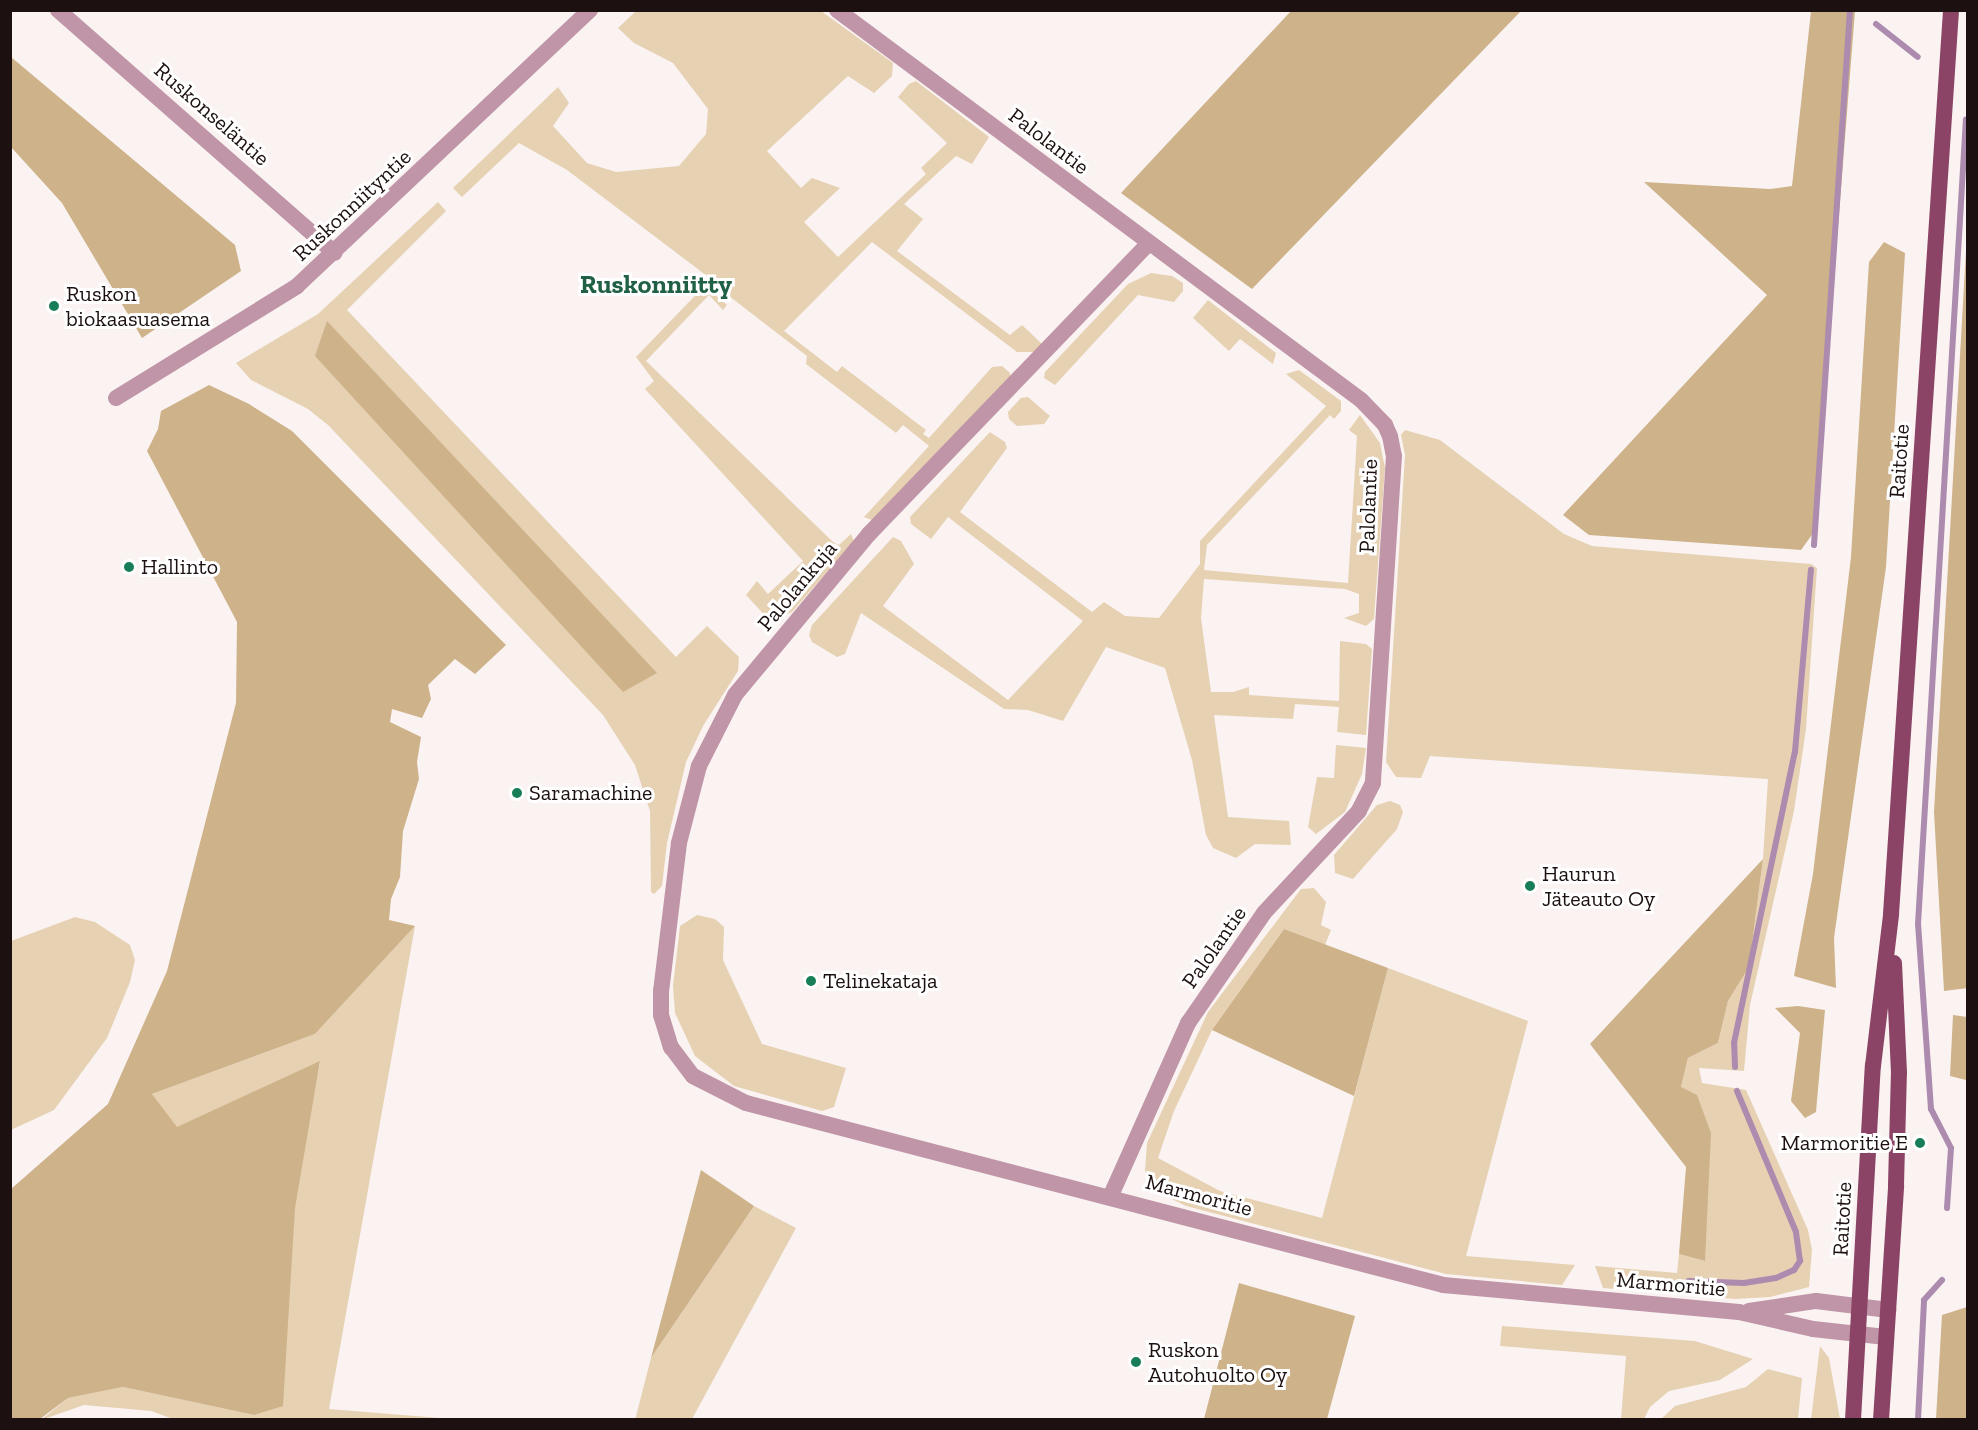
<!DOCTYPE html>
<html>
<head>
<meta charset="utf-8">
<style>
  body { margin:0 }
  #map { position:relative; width:1978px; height:1430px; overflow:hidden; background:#faf3f2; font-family:"Zilla Slab",serif }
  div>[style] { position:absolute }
  .green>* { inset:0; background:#e7d1b3 }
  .forest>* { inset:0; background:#ceb289 }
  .stream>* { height:6px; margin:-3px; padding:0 3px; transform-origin:3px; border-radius:3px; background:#ac8baf }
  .minor>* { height:16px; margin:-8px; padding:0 8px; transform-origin:8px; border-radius:8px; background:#bf95a7 }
  .tertiary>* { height:16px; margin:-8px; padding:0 8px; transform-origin:8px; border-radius:8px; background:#bf95a7 }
  .primary>* { height:16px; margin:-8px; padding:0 8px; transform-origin:8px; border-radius:8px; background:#8c4466 }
  .dots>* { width:16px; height:16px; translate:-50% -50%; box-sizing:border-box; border:3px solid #fff; border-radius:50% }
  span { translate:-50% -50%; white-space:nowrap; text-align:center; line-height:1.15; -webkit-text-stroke:6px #fff; paint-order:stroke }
  .street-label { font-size:22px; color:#1c1110 }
  .poi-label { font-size:22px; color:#1c1110 }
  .left { translate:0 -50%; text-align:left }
  .right { translate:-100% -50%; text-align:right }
  .quarter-label { font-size:26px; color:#206045; font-weight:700 }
  .frame { position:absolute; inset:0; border:12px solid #1c1110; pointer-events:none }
</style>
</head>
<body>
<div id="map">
  <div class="green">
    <i style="clip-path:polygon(636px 11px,821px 11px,893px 63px,892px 76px,874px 93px,848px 76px,767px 151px,801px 188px,812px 178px,840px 188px,804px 222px,838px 257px,926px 174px,921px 168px,947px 143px,898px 97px,909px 84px,916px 81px,989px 137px,972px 164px,956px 156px,904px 204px,923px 219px,897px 251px,1010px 335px,1022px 325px,1042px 344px,1034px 352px,1017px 352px,872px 242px,784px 331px,837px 372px,842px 366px,926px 430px,923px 434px,929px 438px,992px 367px,1002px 366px,1010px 373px,1010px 379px,877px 522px,864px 517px,929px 446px,903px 425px,896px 433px,806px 364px,807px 356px,716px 286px,712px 292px,727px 305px,723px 310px,709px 295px,646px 361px,833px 542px,839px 545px,851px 534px,854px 541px,792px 612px,771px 622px,746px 595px,757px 581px,768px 594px,803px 561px,645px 389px,654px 381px,636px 357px,711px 279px,567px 170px,519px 143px,462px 197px,453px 188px,558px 87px,569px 103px,553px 126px,587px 163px,616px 172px,679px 166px,706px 134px,708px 109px,673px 63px,634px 43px,618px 28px)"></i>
    <i style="clip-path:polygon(438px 202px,446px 211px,347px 310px,676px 657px,707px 626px,739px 657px,738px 671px,703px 726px,686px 762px,667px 843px,662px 886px,654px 894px,651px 892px,650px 811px,635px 765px,603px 715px,328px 425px,308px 409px,251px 380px,236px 363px,318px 314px)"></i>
    <i style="clip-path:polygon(1151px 273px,1172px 276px,1183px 283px,1183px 291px,1174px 302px,1138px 295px,1055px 385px,1044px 378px,1045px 372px,1128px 284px)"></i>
    <i style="clip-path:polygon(1208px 300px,1276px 353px,1273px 364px,1240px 339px,1229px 351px,1193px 318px)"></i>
    <i style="clip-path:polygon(1299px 370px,1341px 401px,1341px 411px,1334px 419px,1330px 415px,1207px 545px,1204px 570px,1348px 583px,1357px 436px,1349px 430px,1360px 415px,1380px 443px,1385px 468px,1374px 619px,1366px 626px,1344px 618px,1359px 613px,1359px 594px,1345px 589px,1204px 579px,1201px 618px,1211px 692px,1233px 692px,1249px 687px,1249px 695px,1339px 701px,1340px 641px,1366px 644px,1372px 649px,1366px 735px,1337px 732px,1339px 707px,1295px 704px,1293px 719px,1214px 715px,1228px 817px,1289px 821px,1291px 845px,1255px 844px,1236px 858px,1213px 848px,1206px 835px,1192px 760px,1165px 668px,1106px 647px,1063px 721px,1028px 710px,1004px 709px,861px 613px,845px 654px,837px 657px,812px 642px,809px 635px,812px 625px,893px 537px,901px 541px,914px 564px,883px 606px,1008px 700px,1083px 621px,948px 517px,931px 539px,911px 524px,910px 517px,990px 432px,1005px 442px,1007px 448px,960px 512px,1092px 612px,1104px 602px,1125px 616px,1159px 618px,1200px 564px,1200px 541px,1326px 406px,1286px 374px)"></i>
    <i style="clip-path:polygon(1028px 397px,1050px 416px,1044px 424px,1017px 426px,1009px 419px,1008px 412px,1021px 398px)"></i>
    <i style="clip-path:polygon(1405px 430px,1440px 440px,1564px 534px,1592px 546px,1811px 564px,1817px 568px,1806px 729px,1794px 811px,1750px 1005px,1744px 1071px,1699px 1068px,1702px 1083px,1746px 1090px,1808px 1230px,1812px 1250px,1809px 1287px,1770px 1297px,1735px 1299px,1603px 1288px,1595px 1266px,1677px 1273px,1679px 1254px,1705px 1261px,1681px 1087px,1688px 1058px,1718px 1043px,1728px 1001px,1749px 967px,1763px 859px,1768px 779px,1430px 756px,1421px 778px,1396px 777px,1386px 762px,1405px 455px,1401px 435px)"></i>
    <i style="clip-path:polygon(1336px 745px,1366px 748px,1362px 774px,1345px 812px,1316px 834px,1308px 827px,1317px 777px,1334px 778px)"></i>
    <i style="clip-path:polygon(1390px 801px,1400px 805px,1403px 812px,1397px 829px,1353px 879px,1335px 873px,1334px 855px,1377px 805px)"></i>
    <i style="clip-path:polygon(1314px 888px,1326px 902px,1321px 925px,1331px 930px,1325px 945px,1284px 929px,1212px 1030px,1174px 1111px,1158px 1158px,1220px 1191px,1322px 1218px,1388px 968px,1528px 1021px,1466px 1256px,1575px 1265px,1562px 1285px,1446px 1274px,1186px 1206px,1160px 1193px,1150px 1182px,1145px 1171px,1147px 1143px,1208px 1012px,1301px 889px)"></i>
    <i style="clip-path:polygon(697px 915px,715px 919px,724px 927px,723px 960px,762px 1044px,846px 1068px,834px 1107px,822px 1111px,734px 1086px,695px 1056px,675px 1013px,673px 986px,680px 926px)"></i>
    <i style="clip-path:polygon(75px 917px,95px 922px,130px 945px,135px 960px,130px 982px,107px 1038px,54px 1110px,11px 1130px,11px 941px)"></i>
    <i style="clip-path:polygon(415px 926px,329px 1409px,452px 1419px,176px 1420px,151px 1411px,84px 1405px,41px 1420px,68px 1398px,123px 1387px,254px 1415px,320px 1062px,177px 1128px,152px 1094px,315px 1034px)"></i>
    <i style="clip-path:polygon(754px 1206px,796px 1228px,692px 1419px,635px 1420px,651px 1358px)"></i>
    <i style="clip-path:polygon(1502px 1326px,1695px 1341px,1753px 1359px,1720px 1380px,1669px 1391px,1650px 1407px,1644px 1419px,1621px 1419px,1626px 1356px,1500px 1346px)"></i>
    <i style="clip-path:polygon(1820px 1346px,1829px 1358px,1840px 1419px,1811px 1419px)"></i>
    <i style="clip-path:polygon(1768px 1369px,1802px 1378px,1798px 1419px,1661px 1419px,1675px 1406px,1746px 1387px)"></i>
  </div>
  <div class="forest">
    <i style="clip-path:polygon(1291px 11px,1521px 11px,1252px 289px,1121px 193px)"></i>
    <i style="clip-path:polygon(1811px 11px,1855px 11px,1814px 532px,1801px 550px,1589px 535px,1563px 515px,1767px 295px,1644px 182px,1770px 189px,1792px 186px)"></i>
    <i style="clip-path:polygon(11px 57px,235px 245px,241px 271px,142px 338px,62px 203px,11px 147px)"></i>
    <i style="clip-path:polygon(1967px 233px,1968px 988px,1944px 991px,1934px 812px)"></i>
    <i style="clip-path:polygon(1884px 242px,1905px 253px,1886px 567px,1834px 938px,1836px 988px,1794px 976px,1813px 874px,1851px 557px,1869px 262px)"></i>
    <i style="clip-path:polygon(327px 321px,657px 673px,623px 692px,315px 356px)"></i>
    <i style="clip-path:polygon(209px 385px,249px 404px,292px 431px,506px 645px,475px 674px,455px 659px,428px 685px,431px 699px,422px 718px,392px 709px,390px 722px,421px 737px,417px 762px,419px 779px,403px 831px,400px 877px,391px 899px,389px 920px,415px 926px,315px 1034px,152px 1094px,177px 1127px,320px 1061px,295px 1208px,283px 1406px,254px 1415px,123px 1387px,68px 1398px,40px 1419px,11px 1419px,11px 1189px,108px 1104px,167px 971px,236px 703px,237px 622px,147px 451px,158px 429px,161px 411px)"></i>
    <i style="clip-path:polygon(1763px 859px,1749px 967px,1728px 1001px,1718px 1043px,1688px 1058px,1681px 1087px,1697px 1095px,1711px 1133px,1705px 1261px,1679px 1254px,1686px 1167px,1590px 1044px)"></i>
    <i style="clip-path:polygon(1284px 929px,1388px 968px,1354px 1096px,1212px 1030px)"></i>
    <i style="clip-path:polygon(1798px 1006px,1825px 1010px,1816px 1112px,1805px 1118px,1791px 1101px,1800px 1033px,1775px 1008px)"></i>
    <i style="clip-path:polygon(1953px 1015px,1967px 1017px,1966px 1080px,1950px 1076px)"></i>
    <i style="clip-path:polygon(701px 1170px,754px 1206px,651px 1358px)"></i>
    <i style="clip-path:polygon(1239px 1283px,1355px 1316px,1327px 1419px,1204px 1419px)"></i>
    <i style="clip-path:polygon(1967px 1307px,1967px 1419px,1936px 1419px,1942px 1315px)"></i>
  </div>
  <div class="stream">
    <i style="left:1876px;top:24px;width:53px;rotate:38.2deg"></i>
    <i style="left:1814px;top:545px;width:536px;rotate:-86.15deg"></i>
    <i style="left:1735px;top:1067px;width:24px;rotate:-92deg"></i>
    <i style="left:1734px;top:1043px;width:297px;rotate:-78.2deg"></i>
    <i style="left:1795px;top:752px;width:183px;rotate:-85deg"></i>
    <i style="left:1947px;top:1208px;width:60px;rotate:-86.2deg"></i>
    <i style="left:1951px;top:1148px;width:44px;rotate:-117.1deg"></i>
    <i style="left:1931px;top:1109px;width:185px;rotate:-94deg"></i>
    <i style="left:1918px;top:924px;width:806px;rotate:-86.59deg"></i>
    <i style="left:1676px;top:1290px;width:16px;rotate:-35deg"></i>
    <i style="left:1689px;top:1281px;width:55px;rotate:2.1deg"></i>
    <i style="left:1744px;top:1283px;width:32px;rotate:-9deg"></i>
    <i style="left:1776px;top:1278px;width:20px;rotate:-24deg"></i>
    <i style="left:1794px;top:1270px;width:11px;rotate:-56deg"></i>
    <i style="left:1800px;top:1261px;width:29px;rotate:-98deg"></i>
    <i style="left:1796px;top:1232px;width:153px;rotate:-112.7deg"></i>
    <i style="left:1918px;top:1420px;width:120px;rotate:-87.1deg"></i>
    <i style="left:1924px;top:1300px;width:27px;rotate:-48deg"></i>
  </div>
  <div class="minor">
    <i style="left:837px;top:10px;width:653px;rotate:36.66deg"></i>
    <i style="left:1361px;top:400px;width:35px;rotate:46deg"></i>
    <i style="left:1385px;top:425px;width:12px;rotate:66deg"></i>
    <i style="left:1390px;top:436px;width:20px;rotate:79deg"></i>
    <i style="left:1394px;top:456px;width:328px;rotate:93.7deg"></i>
    <i style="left:1373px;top:783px;width:31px;rotate:117deg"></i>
    <i style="left:1359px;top:811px;width:139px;rotate:133deg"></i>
    <i style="left:1264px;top:913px;width:134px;rotate:124.6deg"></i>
    <i style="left:1188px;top:1023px;width:188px;rotate:114.1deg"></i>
    <i style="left:1149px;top:243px;width:404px;rotate:133.9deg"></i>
    <i style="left:869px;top:534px;width:209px;rotate:129.8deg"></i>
    <i style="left:735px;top:695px;width:80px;rotate:116.9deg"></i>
    <i style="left:699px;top:766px;width:80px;rotate:104.6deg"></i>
    <i style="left:679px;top:843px;width:149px;rotate:96.9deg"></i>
    <i style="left:661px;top:991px;width:24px;rotate:90deg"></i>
    <i style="left:661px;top:1015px;width:34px;rotate:73deg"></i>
    <i style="left:671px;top:1047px;width:36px;rotate:53deg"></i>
    <i style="left:693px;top:1076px;width:59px;rotate:27deg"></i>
    <i style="left:746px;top:1103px;width:720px;rotate:14.63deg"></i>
    <i style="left:1443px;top:1285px;width:297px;rotate:5.2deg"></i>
    <i style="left:1739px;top:1312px;width:76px;rotate:12.9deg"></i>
    <i style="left:1813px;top:1329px;width:73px;rotate:6.3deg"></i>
    <i style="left:1749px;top:1311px;width:68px;rotate:-8.5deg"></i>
    <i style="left:1816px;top:1301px;width:73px;rotate:7.1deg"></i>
  </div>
  <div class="tertiary">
    <i style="left:58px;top:10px;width:368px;rotate:41.3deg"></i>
    <i style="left:116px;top:398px;width:213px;rotate:-31.7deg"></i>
    <i style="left:297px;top:286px;width:403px;rotate:-43.3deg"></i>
  </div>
  <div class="primary">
    <i style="left:1853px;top:1420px;width:355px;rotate:-86.8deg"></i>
    <i style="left:1873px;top:1066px;width:153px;rotate:-83.2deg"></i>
    <i style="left:1891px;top:914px;width:906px;rotate:-86.2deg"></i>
    <i style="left:1881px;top:1420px;width:235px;rotate:-86.3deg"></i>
    <i style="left:1896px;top:1185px;width:112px;rotate:-88.5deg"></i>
    <i style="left:1899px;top:1073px;width:110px;rotate:-92.6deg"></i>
  </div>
  <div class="dots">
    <i style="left:54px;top:306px;background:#187e57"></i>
    <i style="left:129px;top:567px;background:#187e57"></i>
    <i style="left:517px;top:793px;background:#187e57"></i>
    <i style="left:1530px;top:886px;background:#187e57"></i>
    <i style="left:811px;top:981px;background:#187e57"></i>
    <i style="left:1920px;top:1143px;background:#187e57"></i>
    <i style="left:1136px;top:1362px;background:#187e57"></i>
  </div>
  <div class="street-label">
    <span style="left:212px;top:114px;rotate:41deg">Ruskonseläntie</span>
    <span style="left:1049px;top:141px;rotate:37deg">Palolantie</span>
    <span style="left:352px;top:205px;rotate:-43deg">Ruskonniityntie</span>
    <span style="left:1899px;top:461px;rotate:-86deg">Raitotie</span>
    <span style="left:1368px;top:506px;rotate:-88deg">Palolantie</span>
    <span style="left:797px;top:586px;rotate:-50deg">Palolankuja</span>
    <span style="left:1214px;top:947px;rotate:-55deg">Palolantie</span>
    <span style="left:1199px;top:1195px;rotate:15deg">Marmoritie</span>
    <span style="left:1842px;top:1219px;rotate:-87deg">Raitotie</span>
    <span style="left:1671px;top:1284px;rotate:5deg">Marmoritie</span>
  </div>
  <div class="poi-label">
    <span class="left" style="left:66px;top:306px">Ruskon<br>biokaasuasema</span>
    <span class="left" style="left:141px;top:567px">Hallinto</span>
    <span class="left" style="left:529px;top:793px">Saramachine</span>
    <span class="left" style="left:1542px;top:886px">Haurun<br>Jäteauto Oy</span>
    <span class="left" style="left:823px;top:981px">Telinekataja</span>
    <span class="right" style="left:1908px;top:1143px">Marmoritie E</span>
    <span class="left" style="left:1148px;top:1362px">Ruskon<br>Autohuolto Oy</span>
  </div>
  <div class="quarter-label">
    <span style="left:656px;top:285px">Ruskonniitty</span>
  </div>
  <div class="frame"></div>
</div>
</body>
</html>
